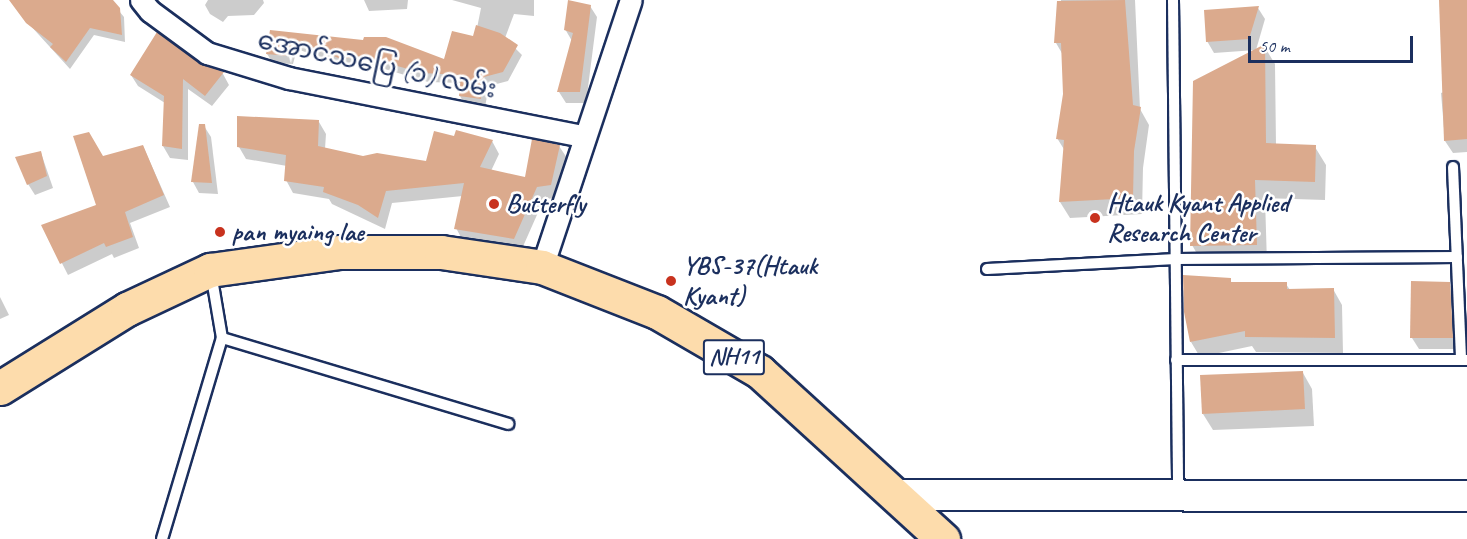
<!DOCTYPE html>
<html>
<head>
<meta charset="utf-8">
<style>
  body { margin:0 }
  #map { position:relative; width:1467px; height:539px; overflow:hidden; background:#fff; font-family:Caveat,"Noto Sans Myanmar",sans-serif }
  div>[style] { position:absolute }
  .shadow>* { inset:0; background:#0003 }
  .building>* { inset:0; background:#dbaa8d }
  .roads { filter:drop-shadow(2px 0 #1b2f5e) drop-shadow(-2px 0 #1b2f5e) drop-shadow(0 2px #1b2f5e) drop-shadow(0 -2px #1b2f5e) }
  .lane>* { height:10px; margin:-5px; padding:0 5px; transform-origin:5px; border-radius:5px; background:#fff }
  .street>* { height:21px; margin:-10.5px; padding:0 10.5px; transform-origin:10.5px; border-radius:10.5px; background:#fff }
  .secondary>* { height:30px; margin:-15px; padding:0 15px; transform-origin:15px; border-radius:15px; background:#fff }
  .highway>* { height:33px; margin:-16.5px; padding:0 16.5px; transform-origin:16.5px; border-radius:16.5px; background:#fddcac }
  .dots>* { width:16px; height:16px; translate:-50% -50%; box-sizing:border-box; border:3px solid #fff; border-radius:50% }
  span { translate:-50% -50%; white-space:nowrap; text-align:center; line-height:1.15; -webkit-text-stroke:5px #fff; paint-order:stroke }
  .shield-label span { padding:2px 4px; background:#fff; border:2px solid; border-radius:4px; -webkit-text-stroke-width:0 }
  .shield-label { font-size:24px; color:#1b2f5e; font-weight:700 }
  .street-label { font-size:26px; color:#1b2f5e }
  .poi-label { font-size:26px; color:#1b2f5e; font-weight:700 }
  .left { translate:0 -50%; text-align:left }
  .scale { position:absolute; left:1248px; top:36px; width:165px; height:27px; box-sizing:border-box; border:3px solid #1b2f5e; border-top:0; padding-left:8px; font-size:18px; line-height:21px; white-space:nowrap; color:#1b2f5e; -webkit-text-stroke:4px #fff; paint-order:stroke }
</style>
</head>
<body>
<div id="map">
  <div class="shadow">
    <i style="clip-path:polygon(22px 0,110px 0,124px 17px,125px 42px,94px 35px,70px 69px,19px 13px)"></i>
    <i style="clip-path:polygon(208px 0,263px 0,264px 3px,254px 15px,228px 16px,223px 22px,210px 14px,205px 5px)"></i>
    <i style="clip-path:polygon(364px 0,427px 0,408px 0,407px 9px,369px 11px)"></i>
    <i style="clip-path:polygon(452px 0,534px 0,534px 16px,514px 14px,505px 38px,522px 55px,508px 81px,489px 86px,485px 107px,465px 105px,460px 96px,461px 83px,428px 82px,368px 64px,347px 67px,297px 49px,293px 64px,273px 63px,267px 54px,272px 31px,445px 61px,475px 38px,481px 8px)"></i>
    <i style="clip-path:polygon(1061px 0,1135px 0,1140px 109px,1149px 125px,1143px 168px,1142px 214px,1070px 218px,1060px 202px,1065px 151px,1057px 138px,1065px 94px,1063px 55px,1056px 43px)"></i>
    <i style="clip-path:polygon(1442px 0,1467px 0,1467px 152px,1453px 153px,1445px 141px,1441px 93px,1444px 92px)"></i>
    <i style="clip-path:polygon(590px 6px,597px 17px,586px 103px,566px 103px,559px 92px,572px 41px,565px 29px)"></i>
    <i style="clip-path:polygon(1258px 8px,1265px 19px,1256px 50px,1214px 53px,1207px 41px,1205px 12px)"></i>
    <i style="clip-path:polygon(1264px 46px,1275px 64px,1276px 145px,1315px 147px,1326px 165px,1325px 200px,1265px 198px,1267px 263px,1203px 264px,1192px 245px)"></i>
    <i style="clip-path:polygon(200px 66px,223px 74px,229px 85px,212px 106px,188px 89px,188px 160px,170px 158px,163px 146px,165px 103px,138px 86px,131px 75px)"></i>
    <i style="clip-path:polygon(319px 122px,326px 134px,325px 149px,363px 158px,427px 163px,455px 138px,492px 141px,499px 154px,491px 171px,527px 179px,559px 146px,567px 158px,557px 198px,544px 199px,521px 251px,463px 241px,456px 228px,463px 196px,392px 203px,385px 229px,332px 204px,329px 199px,293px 193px,286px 180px,287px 166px,246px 159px,239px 147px)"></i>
    <i style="clip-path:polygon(204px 126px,211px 137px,218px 194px,199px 193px,193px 182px)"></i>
    <i style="clip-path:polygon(143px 146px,170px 207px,130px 223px,139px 248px,114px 258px,112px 254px,68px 275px,43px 226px,98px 206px,102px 158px)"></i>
    <i style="clip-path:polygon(41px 153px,53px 188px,35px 195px,28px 184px)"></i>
    <i style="clip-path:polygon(1230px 280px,1232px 283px,1286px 284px,1290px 290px,1333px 289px,1342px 305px,1343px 353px,1256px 352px,1252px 346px,1200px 357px,1191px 342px)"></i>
    <i style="clip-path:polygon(1449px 283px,1456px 295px,1458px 349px,1419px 349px,1412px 338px)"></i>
    <i style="clip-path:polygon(0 297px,9px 315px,0 319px)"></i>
    <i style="clip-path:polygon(1303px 373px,1312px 389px,1314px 426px,1213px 430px,1203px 414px)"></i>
  </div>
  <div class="building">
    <i style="clip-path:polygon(9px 0,113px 0,120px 8px,122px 35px,90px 28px,66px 62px,50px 47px,53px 44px,26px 23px)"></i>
    <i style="clip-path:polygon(568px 0,591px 5px,580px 92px,557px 92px,573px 33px,564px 30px)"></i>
    <i style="clip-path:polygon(1125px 0,1133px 105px,1141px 107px,1134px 151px,1133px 198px,1059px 202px,1064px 140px,1056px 139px,1063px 94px,1061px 43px,1054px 43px,1057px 1px)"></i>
    <i style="clip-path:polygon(1439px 0,1467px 0,1467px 139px,1444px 141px)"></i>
    <i style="clip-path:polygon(1259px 6px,1249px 39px,1206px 42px,1204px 10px)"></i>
    <i style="clip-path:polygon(476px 25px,500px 33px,518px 45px,503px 72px,484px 77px,481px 99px,459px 96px,461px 75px,422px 73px,362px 56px,341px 59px,293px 40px,289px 56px,266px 54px,270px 30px,363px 40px,364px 37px,386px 37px,444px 59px,452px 31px,473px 36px)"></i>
    <i style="clip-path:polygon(157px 32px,201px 64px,224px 72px,205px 96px,183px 79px,182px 149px,162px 146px,164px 96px,130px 75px)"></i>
    <i style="clip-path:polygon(1265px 44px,1266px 143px,1316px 145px,1315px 182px,1255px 180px,1257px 245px,1190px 246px,1193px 81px)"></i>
    <i style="clip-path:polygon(237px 116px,319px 120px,318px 146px,363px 156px,377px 153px,426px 161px,434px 131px,454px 136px,456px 130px,493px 140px,480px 167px,525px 177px,532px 139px,560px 145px,551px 185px,537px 187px,514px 239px,454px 229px,464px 183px,386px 191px,378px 218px,358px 205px,323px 192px,324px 187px,284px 181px,286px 155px,237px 147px)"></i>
    <i style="clip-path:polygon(199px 124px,205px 124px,212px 183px,191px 182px)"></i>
    <i style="clip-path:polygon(89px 132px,103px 156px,143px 145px,164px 195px,125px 212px,133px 237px,106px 247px,104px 243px,60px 264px,41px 225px,96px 205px,73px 136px)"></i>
    <i style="clip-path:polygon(41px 151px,47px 176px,27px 185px,15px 157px)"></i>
    <i style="clip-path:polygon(1183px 275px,1231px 278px,1231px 282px,1287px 282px,1287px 289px,1334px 288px,1335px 338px,1245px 337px,1245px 331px,1190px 342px,1184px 312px)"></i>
    <i style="clip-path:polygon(1411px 281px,1450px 282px,1453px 338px,1410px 338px)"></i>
    <i style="clip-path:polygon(1303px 371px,1305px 409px,1202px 414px,1200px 375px)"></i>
  </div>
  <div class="roads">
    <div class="lane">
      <i style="left:1173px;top:0;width:492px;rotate:89.4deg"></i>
      <i style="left:1453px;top:167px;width:193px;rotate:87.6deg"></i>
      <i style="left:987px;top:269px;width:189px;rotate:-3deg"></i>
      <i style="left:1176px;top:259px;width:281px;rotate:-0.4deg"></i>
      <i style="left:222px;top:338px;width:299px;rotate:16.7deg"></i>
      <i style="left:1176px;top:360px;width:291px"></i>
      <i style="left:162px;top:539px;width:210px;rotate:-73.4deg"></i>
      <i style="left:222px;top:338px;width:66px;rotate:-99.6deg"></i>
    </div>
    <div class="street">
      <i style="left:141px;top:0;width:14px;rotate:51deg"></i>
      <i style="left:150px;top:11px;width:71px;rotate:36.4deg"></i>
      <i style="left:207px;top:53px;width:86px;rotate:17deg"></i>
      <i style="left:289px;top:78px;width:300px;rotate:11.2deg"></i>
      <i style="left:542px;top:267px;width:281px;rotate:-71.6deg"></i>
    </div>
    <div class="secondary">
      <i style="left:894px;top:495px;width:573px;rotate:0.1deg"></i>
    </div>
    <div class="highway">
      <i style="left:0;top:388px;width:150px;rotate:-31.9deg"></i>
      <i style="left:127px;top:309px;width:92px;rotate:-25.2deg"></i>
      <i style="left:210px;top:270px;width:131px;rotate:-7.9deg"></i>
      <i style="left:340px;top:252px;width:101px"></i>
      <i style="left:441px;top:252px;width:102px;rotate:8.4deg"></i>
      <i style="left:542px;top:267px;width:123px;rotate:21.4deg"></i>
      <i style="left:657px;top:312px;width:119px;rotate:30.2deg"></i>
      <i style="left:760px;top:372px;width:248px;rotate:42.4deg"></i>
    </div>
  </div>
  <div class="dots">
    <i style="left:494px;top:204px;background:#c8321e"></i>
    <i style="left:1095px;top:218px;background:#c8321e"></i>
    <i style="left:220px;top:232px;background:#c8321e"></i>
    <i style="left:671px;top:281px;background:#c8321e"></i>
  </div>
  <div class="shield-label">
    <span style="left:734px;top:357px">NH11</span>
  </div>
  <div class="street-label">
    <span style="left:377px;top:65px;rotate:12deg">အောင်သပြေ (၁) လမ်း</span>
  </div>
  <div class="poi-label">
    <span class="left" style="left:1107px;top:218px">Htauk Kyant Applied<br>Research Center</span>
    <span class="left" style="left:506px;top:204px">Butterfly</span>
    <span class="left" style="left:232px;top:232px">pan myaing lae</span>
    <span class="left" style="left:683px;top:281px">YBS-37(Htauk<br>Kyant)</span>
  </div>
  <div class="scale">50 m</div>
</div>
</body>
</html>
